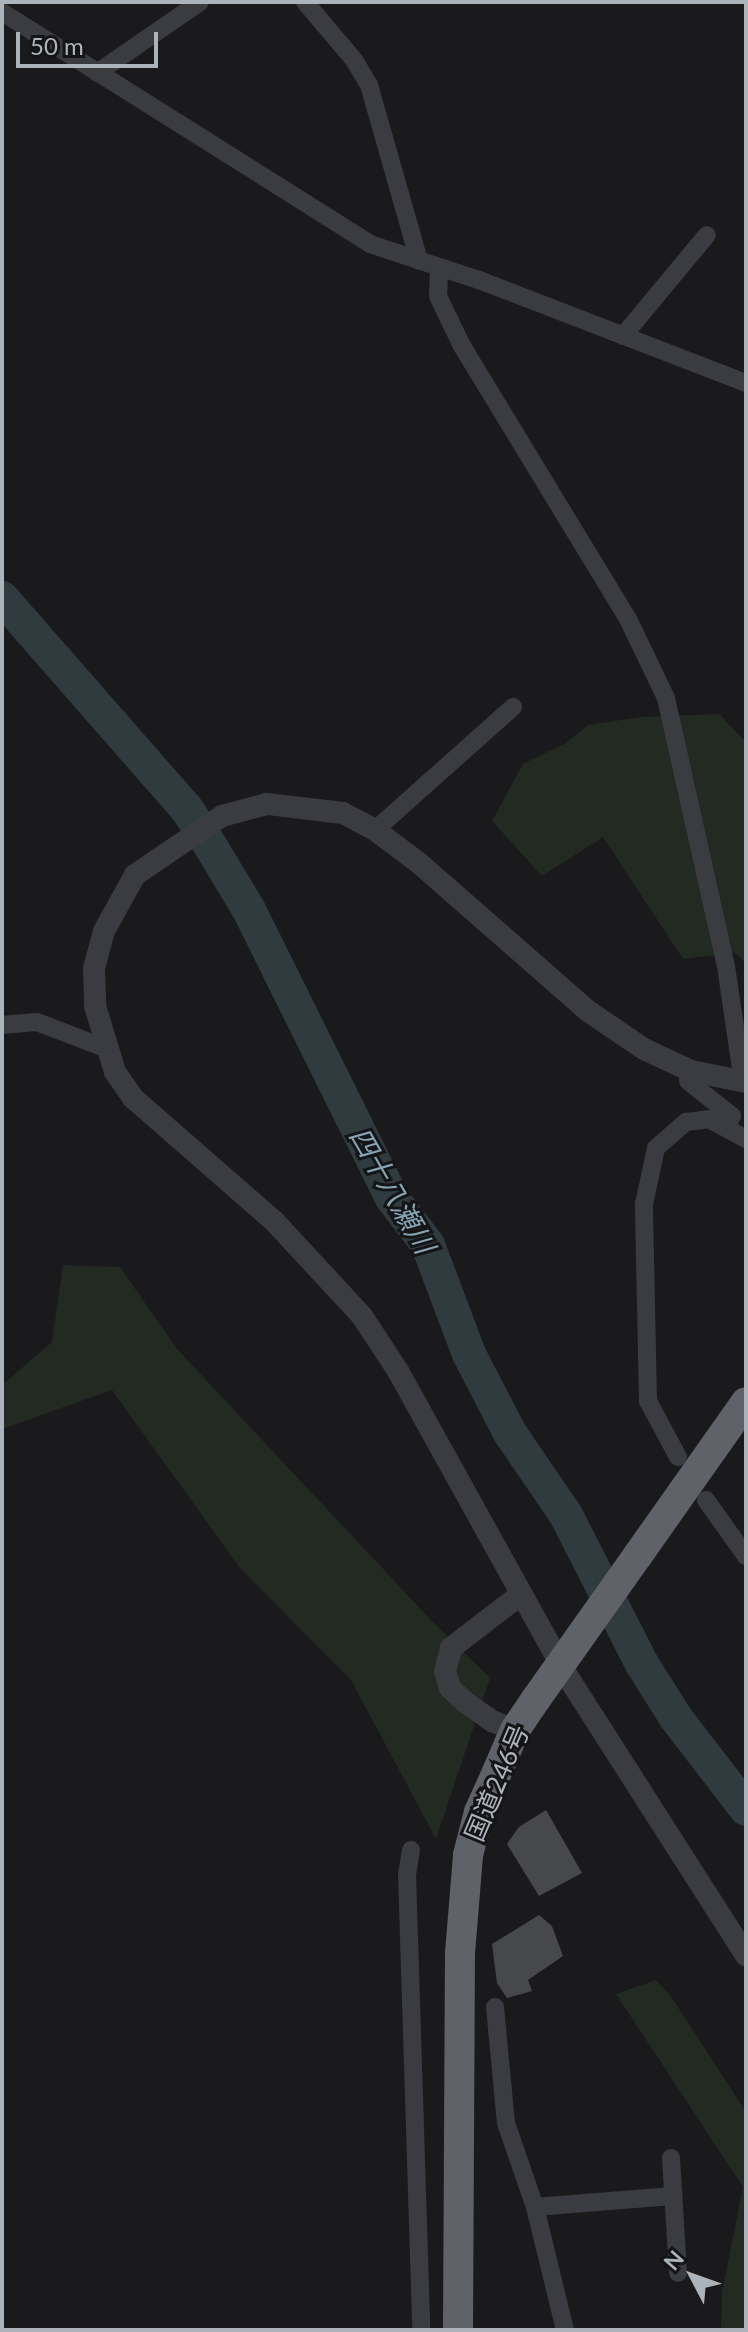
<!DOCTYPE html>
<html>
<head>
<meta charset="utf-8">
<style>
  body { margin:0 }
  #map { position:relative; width:748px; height:2332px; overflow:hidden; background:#1a1a1c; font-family:Lato,"Noto Sans JP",sans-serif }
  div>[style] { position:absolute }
  .green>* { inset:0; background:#222a22 }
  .river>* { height:34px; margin:-17px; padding:0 17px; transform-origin:17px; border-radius:17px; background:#303b40 }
  .building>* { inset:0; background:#47484c }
  .minor>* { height:18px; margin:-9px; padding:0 9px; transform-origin:9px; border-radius:9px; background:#3b3c41 }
  .tertiary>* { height:22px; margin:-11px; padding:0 11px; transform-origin:11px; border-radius:11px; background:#3b3c41 }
  .trunk>* { height:30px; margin:-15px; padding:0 15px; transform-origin:15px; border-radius:15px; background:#5f6268 }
  .trunk-bridge>* { height:30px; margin:-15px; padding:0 15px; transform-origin:15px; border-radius:15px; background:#5f6268 }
  span { translate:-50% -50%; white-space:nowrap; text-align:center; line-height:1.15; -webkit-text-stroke:6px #151517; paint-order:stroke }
  .street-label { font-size:26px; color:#adb3bb }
  .water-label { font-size:28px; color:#86a4b4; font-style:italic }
  .frame { position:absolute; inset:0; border:4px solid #adb3bb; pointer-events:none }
  .north { position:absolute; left:652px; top:2236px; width:80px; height:80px; -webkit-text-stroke:6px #151517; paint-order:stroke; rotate:311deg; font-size:22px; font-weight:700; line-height:32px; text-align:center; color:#adb3bb }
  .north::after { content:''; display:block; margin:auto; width:28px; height:36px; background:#adb3bb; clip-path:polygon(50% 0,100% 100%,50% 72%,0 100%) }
  .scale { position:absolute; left:16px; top:32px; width:142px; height:36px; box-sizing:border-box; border:4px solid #adb3bb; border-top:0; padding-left:10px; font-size:24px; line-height:28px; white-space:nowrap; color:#adb3bb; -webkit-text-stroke:6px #151517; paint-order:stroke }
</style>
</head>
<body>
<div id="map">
  <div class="green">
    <i style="clip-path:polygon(719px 714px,746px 742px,746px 964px,735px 953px,683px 959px,603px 837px,542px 876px,492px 821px,523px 764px,566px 743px,588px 725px,641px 717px)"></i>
    <i style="clip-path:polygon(63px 1265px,120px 1267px,177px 1349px,431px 1620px,490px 1678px,436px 1839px,351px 1680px,239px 1567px,112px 1390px,2px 1429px,2px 1385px,52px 1342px)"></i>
    <i style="clip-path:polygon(656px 1980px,670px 1995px,746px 2112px,746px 2330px,721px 2330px,722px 2292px,743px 2187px,616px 1994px)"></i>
  </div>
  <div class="river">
    <i style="left:2px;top:598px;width:279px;rotate:48.8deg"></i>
    <i style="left:186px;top:808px;width:29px;rotate:56deg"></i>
    <i style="left:202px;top:832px;width:91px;rotate:58.9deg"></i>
    <i style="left:249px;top:910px;width:322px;rotate:63.6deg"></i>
    <i style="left:392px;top:1198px;width:59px;rotate:52.5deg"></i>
    <i style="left:428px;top:1245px;width:116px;rotate:69.4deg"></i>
    <i style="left:469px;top:1354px;width:89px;rotate:62.6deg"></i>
    <i style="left:510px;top:1433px;width:99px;rotate:55.7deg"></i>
    <i style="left:566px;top:1515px;width:167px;rotate:63deg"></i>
    <i style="left:642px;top:1664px;width:64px;rotate:57.8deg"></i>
    <i style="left:676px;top:1718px;width:115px;rotate:52.4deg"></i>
  </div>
  <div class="building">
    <i style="clip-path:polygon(546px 1810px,582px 1873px,539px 1896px,507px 1844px,519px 1827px)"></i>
    <i style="clip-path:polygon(539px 1915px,552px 1926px,563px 1956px,528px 1980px,532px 1991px,507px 1998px,497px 1983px,492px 1944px)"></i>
  </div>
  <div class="minor">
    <i style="left:305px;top:2px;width:76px;rotate:49.8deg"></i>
    <i style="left:354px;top:60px;width:29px;rotate:59deg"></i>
    <i style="left:369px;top:85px;width:183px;rotate:74.1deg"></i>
    <i style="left:2px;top:12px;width:435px;rotate:32.2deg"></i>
    <i style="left:370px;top:244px;width:115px;rotate:18.3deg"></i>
    <i style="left:479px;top:280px;width:286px;rotate:21.1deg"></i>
    <i style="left:97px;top:73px;width:125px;rotate:-34.6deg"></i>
    <i style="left:439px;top:269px;width:27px;rotate:92deg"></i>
    <i style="left:438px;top:296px;width:55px;rotate:64.4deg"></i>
    <i style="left:462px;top:346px;width:320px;rotate:58.7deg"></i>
    <i style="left:628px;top:619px;width:88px;rotate:64.3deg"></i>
    <i style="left:666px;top:698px;width:275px;rotate:77.4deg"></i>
    <i style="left:726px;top:966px;width:117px;rotate:81.7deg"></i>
    <i style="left:623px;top:336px;width:131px;rotate:-50.3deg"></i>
    <i style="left:375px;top:830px;width:185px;rotate:-41.7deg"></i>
    <i style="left:2px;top:1025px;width:35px;rotate:-5deg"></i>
    <i style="left:37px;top:1022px;width:73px;rotate:20.9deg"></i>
    <i style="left:691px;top:1071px;width:10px;rotate:107deg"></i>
    <i style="left:688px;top:1081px;width:56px;rotate:38.5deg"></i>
    <i style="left:732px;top:1116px;width:11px;rotate:117deg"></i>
    <i style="left:678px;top:1457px;width:64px;rotate:-118.2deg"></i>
    <i style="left:648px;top:1401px;width:197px;rotate:-91.2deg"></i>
    <i style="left:644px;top:1204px;width:57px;rotate:-77.9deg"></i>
    <i style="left:656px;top:1148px;width:40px;rotate:-41deg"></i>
    <i style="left:686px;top:1122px;width:23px;rotate:-7deg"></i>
    <i style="left:709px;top:1119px;width:42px;rotate:28.4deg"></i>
    <i style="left:706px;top:1500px;width:69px;rotate:54.5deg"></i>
    <i style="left:411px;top:1850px;width:24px;rotate:99deg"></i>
    <i style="left:407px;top:1874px;width:456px;rotate:88.2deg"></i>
    <i style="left:495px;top:2007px;width:117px;rotate:84.6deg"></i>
    <i style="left:506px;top:2123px;width:89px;rotate:71deg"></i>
    <i style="left:535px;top:2207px;width:127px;rotate:76.3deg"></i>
    <i style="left:671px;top:2158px;width:115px;rotate:86.5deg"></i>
    <i style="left:535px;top:2207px;width:138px;rotate:-4.6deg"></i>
  </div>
  <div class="tertiary">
    <i style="left:746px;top:1082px;width:56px;rotate:-168.7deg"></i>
    <i style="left:691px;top:1071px;width:52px;rotate:-154.9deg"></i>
    <i style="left:644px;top:1049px;width:68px;rotate:-145.8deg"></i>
    <i style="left:588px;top:1011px;width:225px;rotate:-138.8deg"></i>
    <i style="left:419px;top:863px;width:55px;rotate:-143.1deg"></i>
    <i style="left:375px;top:830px;width:36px;rotate:-152deg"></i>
    <i style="left:343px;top:813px;width:77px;rotate:-173.2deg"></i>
    <i style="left:267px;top:804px;width:47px;rotate:165.1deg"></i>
    <i style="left:222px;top:816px;width:105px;rotate:145.9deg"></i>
    <i style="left:135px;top:875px;width:64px;rotate:119deg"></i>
    <i style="left:104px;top:931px;width:39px;rotate:105deg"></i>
    <i style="left:94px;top:969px;width:37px;rotate:88deg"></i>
    <i style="left:95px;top:1006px;width:69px;rotate:73.1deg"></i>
    <i style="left:115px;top:1072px;width:32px;rotate:55deg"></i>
    <i style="left:133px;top:1098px;width:187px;rotate:41.1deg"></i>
    <i style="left:274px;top:1221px;width:129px;rotate:47.2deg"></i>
    <i style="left:362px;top:1316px;width:66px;rotate:56.8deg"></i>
    <i style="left:398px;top:1371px;width:346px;rotate:61deg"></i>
    <i style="left:566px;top:1674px;width:334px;rotate:57.4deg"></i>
    <i style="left:515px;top:1730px;width:25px;rotate:-159deg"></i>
    <i style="left:492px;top:1721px;width:33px;rotate:-145deg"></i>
    <i style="left:465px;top:1702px;width:21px;rotate:-137deg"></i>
    <i style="left:450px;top:1688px;width:18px;rotate:-106deg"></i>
    <i style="left:445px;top:1671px;width:24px;rotate:-75deg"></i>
    <i style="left:451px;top:1648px;width:87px;rotate:-37.5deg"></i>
  </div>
  <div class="trunk">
    <i style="left:638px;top:1555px;width:187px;rotate:-54.8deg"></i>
    <i style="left:458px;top:2330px;width:377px;rotate:-89.7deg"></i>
    <i style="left:460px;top:1953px;width:98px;rotate:-85.3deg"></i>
    <i style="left:468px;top:1855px;width:44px;rotate:-75.7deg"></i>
    <i style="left:479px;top:1812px;width:44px;rotate:-65.8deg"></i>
    <i style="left:497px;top:1772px;width:46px;rotate:-66.8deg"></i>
    <i style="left:515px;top:1730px;width:37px;rotate:-56deg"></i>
  </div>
  <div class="trunk-bridge">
    <i style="left:536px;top:1699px;width:176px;rotate:-54.7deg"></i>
  </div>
  <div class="street-label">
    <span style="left:497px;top:1783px;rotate:-67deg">国道246号</span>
  </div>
  <div class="water-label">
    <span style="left:393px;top:1190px;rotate:60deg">四十八瀬川</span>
  </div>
  <div class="frame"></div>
  <div class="north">N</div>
  <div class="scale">50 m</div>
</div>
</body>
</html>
